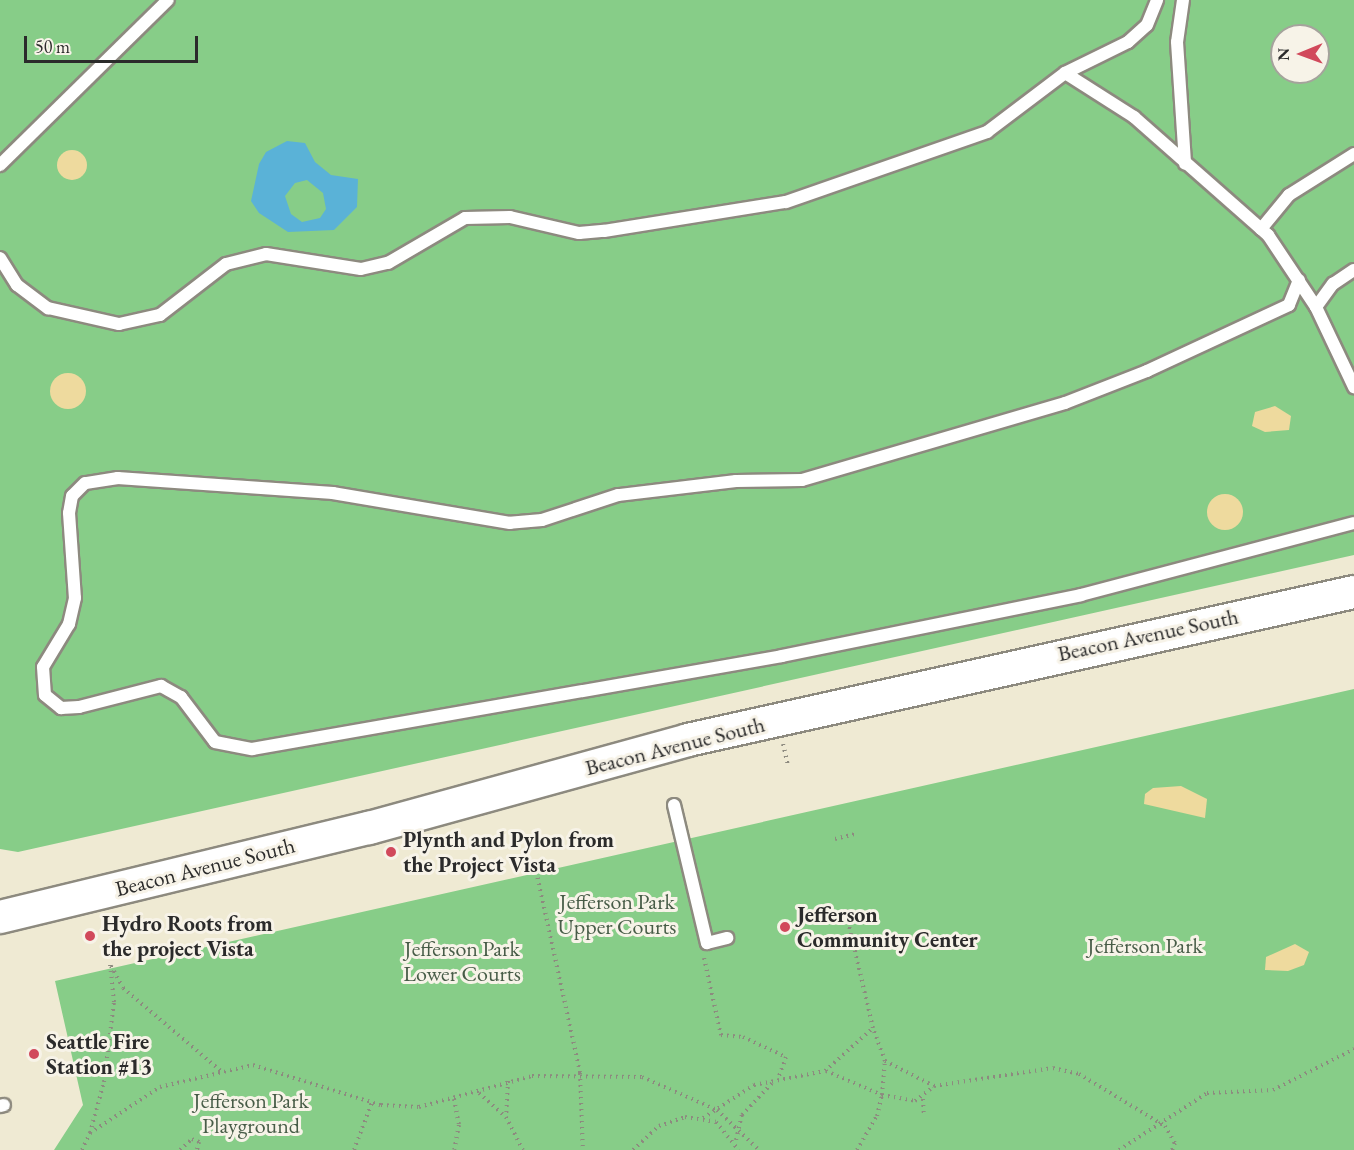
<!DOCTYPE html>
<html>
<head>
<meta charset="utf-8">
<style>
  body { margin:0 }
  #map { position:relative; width:1354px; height:1150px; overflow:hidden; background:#efead3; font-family:"EB Garamond",serif }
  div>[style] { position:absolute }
  .green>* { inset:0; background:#87cd88 }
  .sand>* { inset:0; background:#eeda9e }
  .round { border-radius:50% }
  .water>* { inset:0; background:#5ab2d7 }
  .path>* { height:4px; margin-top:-2px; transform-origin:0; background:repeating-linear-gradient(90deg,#8d8a7f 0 1.5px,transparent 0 6px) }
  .roads { filter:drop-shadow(2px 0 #8d8a7f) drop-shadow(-2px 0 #8d8a7f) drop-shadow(0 2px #8d8a7f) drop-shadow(0 -2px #8d8a7f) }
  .service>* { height:12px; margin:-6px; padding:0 6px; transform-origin:6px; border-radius:6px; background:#fff }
  .secondary>* { height:32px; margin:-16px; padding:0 16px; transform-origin:16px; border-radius:16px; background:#fff }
  .dots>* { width:16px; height:16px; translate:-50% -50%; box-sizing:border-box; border:3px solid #f7f3e8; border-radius:50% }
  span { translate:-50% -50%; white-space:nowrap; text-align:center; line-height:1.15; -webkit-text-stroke:6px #f7f3e8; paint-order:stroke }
  .street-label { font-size:22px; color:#2b2b2b }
  .poi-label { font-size:22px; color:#2b2b2b; font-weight:700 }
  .left { translate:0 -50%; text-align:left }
  .park-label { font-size:22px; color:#475c47 }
  .north { position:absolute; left:1270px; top:24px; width:60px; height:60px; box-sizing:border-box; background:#f7f3e8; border:2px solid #a5a39c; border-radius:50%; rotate:269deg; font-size:16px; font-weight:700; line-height:24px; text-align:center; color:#2b2b2b }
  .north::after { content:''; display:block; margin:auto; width:21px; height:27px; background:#d1495b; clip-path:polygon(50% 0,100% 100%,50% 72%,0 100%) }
  .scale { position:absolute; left:24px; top:36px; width:174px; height:27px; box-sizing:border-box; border:3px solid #2b2b2b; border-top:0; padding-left:8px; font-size:18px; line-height:21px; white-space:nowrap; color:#2b2b2b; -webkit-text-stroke:4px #f7f3e8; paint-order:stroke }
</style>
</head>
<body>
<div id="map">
  <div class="green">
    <i style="clip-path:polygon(evenodd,0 0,1354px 0,1354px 555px,18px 852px,0 849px,0 0,1282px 36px,1318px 36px,1318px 72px,1282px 72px,1282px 36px)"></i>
    <i style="clip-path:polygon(1354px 689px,1354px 1150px,54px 1150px,83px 1105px,55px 981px)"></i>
  </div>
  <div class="sand">
    <i class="round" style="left:57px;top:150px;width:30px;height:30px"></i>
    <i class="round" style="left:50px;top:373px;width:36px;height:36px"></i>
    <i style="clip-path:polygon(1275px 406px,1291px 416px,1289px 430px,1265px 432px,1252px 426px,1255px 412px)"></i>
    <i class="round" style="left:1207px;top:494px;width:36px;height:36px"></i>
    <i style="clip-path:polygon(1181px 786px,1207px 799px,1205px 818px,1144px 804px,1145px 794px,1153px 788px)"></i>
    <i style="clip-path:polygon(1295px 944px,1309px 952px,1304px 965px,1288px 971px,1265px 970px,1266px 957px)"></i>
  </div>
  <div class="water">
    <i style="clip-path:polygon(evenodd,287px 141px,305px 143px,315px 162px,331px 175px,358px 179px,357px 207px,334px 230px,288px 232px,259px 213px,251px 201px,259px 164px,266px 152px,287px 141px,307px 180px,323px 193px,326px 209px,320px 218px,302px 222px,291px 214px,285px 196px,295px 183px,307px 180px)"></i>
  </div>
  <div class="path">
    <i style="left:783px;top:744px;width:23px;rotate:77deg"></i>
    <i style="left:835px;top:839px;width:21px;rotate:-14deg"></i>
    <i style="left:535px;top:866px;width:212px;rotate:77.7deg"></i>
    <i style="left:580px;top:1073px;width:77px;rotate:87.8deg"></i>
    <i style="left:704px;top:958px;width:79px;rotate:77.6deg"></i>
    <i style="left:721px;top:1035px;width:22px;rotate:5deg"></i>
    <i style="left:743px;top:1037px;width:47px;rotate:24.9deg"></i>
    <i style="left:786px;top:1057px;width:23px;rotate:110deg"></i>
    <i style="left:111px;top:966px;width:25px;rotate:61deg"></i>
    <i style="left:123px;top:988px;width:128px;rotate:40.3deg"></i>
    <i style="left:885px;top:1061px;width:55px;rotate:27deg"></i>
    <i style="left:934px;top:1086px;width:120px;rotate:-8.6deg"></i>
    <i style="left:1053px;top:1068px;width:27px;rotate:13deg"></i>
    <i style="left:1079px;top:1074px;width:100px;rotate:31.2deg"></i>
    <i style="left:1165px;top:1126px;width:20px;rotate:60deg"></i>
    <i style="left:1175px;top:1143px;width:8px;rotate:113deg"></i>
    <i style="left:826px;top:1071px;width:61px;rotate:23.2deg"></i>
    <i style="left:882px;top:1095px;width:34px;rotate:10deg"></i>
    <i style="left:915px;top:1101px;width:24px;rotate:-38deg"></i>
    <i style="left:508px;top:1081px;width:36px;rotate:93deg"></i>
    <i style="left:506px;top:1117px;width:37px;rotate:63deg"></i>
    <i style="left:479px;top:1093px;width:36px;rotate:42deg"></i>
    <i style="left:454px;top:1099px;width:26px;rotate:79deg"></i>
    <i style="left:459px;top:1125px;width:25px;rotate:101deg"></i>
    <i style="left:923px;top:1099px;width:18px;rotate:87deg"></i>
    <i style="left:703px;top:1118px;width:61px;rotate:-32.9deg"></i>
    <i style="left:754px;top:1085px;width:72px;rotate:-11.2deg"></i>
    <i style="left:825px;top:1071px;width:64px;rotate:-41.9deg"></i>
    <i style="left:873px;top:1028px;width:122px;rotate:-103.2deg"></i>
    <i style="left:90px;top:1133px;width:53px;rotate:-74.6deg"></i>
    <i style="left:104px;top:1082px;width:81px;rotate:-82.9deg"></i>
    <i style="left:114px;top:1002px;width:39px;rotate:-96deg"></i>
    <i style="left:736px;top:1140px;width:26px;rotate:-77deg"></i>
    <i style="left:742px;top:1115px;width:47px;rotate:-46.7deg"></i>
    <i style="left:82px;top:1150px;width:19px;rotate:-65deg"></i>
    <i style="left:90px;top:1133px;width:84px;rotate:-33.3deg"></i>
    <i style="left:160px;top:1087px;width:96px;rotate:-13.3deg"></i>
    <i style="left:253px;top:1065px;width:134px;rotate:17.4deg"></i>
    <i style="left:381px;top:1105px;width:38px;rotate:3deg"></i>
    <i style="left:419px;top:1107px;width:117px;rotate:-15.3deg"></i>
    <i style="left:532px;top:1076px;width:110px;rotate:0.5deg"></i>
    <i style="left:642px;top:1077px;width:82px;rotate:23.7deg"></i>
    <i style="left:717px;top:1110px;width:58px;rotate:43.6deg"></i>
    <i style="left:180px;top:1150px;width:16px;rotate:-43deg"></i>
    <i style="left:192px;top:1139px;width:8px;rotate:23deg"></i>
    <i style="left:199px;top:1142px;width:8px;rotate:104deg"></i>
    <i style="left:354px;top:1150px;width:51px;rotate:-69.4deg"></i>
    <i style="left:633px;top:1150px;width:35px;rotate:-43deg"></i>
    <i style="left:659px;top:1126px;width:28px;rotate:-19deg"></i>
    <i style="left:685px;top:1117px;width:31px;rotate:9deg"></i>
    <i style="left:716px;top:1122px;width:36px;rotate:51deg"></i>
    <i style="left:857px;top:1150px;width:39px;rotate:-60deg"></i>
    <i style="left:877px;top:1116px;width:22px;rotate:-77deg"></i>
    <i style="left:882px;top:1095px;width:34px;rotate:-85deg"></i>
    <i style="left:885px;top:1061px;width:35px;rotate:-110deg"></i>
    <i style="left:1119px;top:1150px;width:105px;rotate:-32.9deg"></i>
    <i style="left:1207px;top:1093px;width:66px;rotate:-2.6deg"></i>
    <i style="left:1273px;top:1090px;width:91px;rotate:-26.8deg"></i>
  </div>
  <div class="roads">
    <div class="service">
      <i style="left:1183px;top:0;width:42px;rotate:98.1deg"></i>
      <i style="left:1177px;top:42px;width:122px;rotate:86.2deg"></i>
      <i style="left:1065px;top:73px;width:82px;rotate:32.5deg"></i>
      <i style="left:1134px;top:117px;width:179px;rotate:41.4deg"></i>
      <i style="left:1268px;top:235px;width:87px;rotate:56.3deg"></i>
      <i style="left:1316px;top:307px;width:89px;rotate:64.6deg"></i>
      <i style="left:0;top:165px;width:235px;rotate:-44.5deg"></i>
      <i style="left:1261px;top:229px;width:44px;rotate:-50.5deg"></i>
      <i style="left:1289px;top:195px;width:77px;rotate:-32.2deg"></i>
      <i style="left:0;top:258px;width:32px;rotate:58deg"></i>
      <i style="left:17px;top:285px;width:39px;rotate:37deg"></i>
      <i style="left:48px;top:308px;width:73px;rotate:12.7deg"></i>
      <i style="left:119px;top:324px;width:42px;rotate:-12.4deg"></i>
      <i style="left:160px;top:315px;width:83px;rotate:-37.7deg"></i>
      <i style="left:226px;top:264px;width:41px;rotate:-14deg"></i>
      <i style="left:266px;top:254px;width:96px;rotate:9deg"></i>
      <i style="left:361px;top:269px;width:28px;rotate:-13deg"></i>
      <i style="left:388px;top:263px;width:89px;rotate:-30.3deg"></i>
      <i style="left:465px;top:218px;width:45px;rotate:-1.3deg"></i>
      <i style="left:510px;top:217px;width:71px;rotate:13.1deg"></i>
      <i style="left:579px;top:233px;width:25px;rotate:-5deg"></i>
      <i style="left:604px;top:231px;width:184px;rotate:-9.1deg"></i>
      <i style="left:786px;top:202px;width:213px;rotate:-19.2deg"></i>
      <i style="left:987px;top:132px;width:98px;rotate:-37.1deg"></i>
      <i style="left:1065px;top:73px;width:70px;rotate:-26.2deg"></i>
      <i style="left:1128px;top:42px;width:25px;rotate:-42deg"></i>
      <i style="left:1147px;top:25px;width:27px;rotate:-68deg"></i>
      <i style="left:1299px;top:280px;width:27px;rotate:112deg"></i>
      <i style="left:1289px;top:305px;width:157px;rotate:155.1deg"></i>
      <i style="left:1147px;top:371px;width:88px;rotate:158.7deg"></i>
      <i style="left:1065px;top:403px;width:274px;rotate:163.7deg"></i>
      <i style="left:802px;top:480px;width:66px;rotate:179.1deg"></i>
      <i style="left:736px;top:481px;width:119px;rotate:173.2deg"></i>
      <i style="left:618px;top:495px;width:80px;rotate:161.8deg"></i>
      <i style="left:542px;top:520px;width:32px;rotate:175deg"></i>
      <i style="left:510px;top:523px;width:180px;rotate:-170.4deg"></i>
      <i style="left:333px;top:493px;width:216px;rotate:-176deg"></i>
      <i style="left:118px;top:478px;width:33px;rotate:171deg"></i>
      <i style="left:85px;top:483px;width:18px;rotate:135deg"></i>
      <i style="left:72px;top:496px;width:17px;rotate:100deg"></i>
      <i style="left:69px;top:513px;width:85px;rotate:86deg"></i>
      <i style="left:75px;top:598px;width:27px;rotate:103deg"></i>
      <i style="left:69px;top:624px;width:50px;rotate:121.2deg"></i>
      <i style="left:43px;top:667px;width:28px;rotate:86deg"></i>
      <i style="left:45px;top:695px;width:21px;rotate:39deg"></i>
      <i style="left:61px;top:708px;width:18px;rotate:-3deg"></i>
      <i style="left:79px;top:707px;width:85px;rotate:-14.4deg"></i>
      <i style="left:161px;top:686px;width:23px;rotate:29deg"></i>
      <i style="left:181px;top:697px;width:56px;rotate:52.9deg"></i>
      <i style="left:215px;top:742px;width:38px;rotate:11deg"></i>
      <i style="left:252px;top:749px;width:538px;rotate:-9.95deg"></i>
      <i style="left:782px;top:656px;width:305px;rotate:-11.5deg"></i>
      <i style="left:1081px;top:595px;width:282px;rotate:-14.8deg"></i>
      <i style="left:1316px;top:307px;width:29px;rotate:-54deg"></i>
      <i style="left:1333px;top:284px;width:25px;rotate:-34deg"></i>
      <i style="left:674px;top:805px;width:142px;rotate:76.6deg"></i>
      <i style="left:707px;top:943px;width:21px;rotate:-14deg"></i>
      <i style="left:0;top:1106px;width:4px;rotate:-14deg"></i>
    </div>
    <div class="secondary">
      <i style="left:0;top:917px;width:380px;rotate:-13.6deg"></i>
      <i style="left:369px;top:828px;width:331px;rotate:-15.4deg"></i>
      <i style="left:688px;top:740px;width:682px;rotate:-12.53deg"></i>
    </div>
  </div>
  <div class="dots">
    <i style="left:391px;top:852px;background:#d1495b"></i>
    <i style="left:785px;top:927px;background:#d1495b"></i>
    <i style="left:90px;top:936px;background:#d1495b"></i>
    <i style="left:34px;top:1054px;background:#d1495b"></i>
  </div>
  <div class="street-label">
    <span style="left:1148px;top:635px;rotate:-12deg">Beacon Avenue South</span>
    <span style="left:675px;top:746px;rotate:-14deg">Beacon Avenue South</span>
    <span style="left:205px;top:867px;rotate:-14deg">Beacon Avenue South</span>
  </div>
  <div class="poi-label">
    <span class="left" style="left:403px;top:852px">Plynth and Pylon from<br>the Project Vista</span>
    <span class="left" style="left:797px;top:927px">Jefferson<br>Community Center</span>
    <span class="left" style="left:102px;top:936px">Hydro Roots from<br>the project Vista</span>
    <span class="left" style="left:46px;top:1054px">Seattle Fire<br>Station #13</span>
  </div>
  <div class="park-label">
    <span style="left:617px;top:914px">Jefferson Park<br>Upper Courts</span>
    <span style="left:1145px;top:946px">Jefferson Park</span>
    <span style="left:462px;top:961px">Jefferson Park<br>Lower Courts</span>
    <span style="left:251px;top:1113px">Jefferson Park<br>Playground</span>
  </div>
  <div class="north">N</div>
  <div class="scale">50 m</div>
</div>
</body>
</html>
